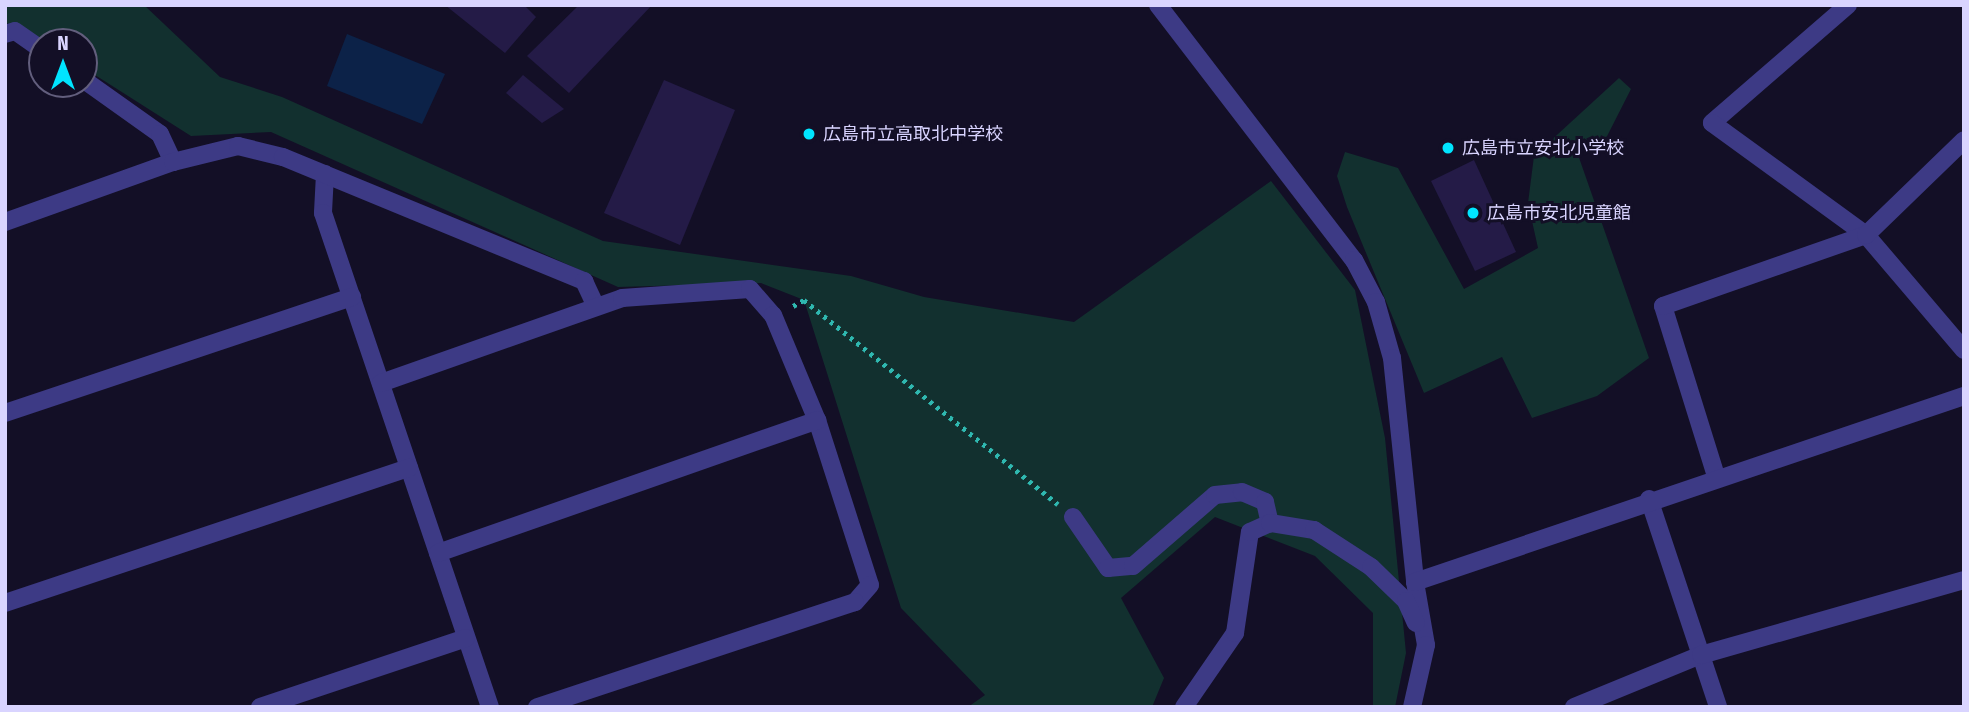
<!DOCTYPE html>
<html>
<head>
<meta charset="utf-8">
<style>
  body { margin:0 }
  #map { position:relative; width:1969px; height:712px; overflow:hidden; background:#130f26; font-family:"Fira Sans Condensed","Noto Sans JP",sans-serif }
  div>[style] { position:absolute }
  .green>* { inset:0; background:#12302f }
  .water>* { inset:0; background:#0c2248 }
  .building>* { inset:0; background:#241b47 }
  .path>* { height:4.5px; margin-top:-2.25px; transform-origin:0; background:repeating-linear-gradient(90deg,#2fb8b0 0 3.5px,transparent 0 8.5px) }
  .minor>* { height:18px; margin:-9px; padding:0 9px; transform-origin:9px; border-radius:9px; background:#3d3a85 }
  .dots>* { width:19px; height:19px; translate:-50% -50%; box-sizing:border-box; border:4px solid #130f26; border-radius:50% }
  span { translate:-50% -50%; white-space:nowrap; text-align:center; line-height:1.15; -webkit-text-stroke:6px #130f26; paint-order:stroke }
  .poi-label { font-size:18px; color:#d9d4ff }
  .left { translate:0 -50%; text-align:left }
  .frame { position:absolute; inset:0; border:7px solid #d9d4ff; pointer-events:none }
  .north { position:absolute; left:28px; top:28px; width:70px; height:70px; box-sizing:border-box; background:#130f26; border:2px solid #625e7d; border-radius:50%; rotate:0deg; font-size:19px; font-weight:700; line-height:28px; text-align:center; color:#d9d4ff }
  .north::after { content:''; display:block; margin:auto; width:24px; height:32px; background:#00e5ff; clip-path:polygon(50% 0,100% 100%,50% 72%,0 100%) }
</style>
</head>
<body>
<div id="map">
  <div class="green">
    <i style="clip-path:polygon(5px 5px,144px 5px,220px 77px,282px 97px,603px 241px,851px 276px,924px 297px,1074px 322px,1271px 181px,1355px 290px,1385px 438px,1406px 653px,1395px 707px,1373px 707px,1373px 613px,1315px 556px,1215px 517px,1121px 598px,1164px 678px,1152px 707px,968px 707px,985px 695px,901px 608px,804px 300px,761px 283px,618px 287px,271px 132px,191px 136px,84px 68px,84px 42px,44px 42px,5px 22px)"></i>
    <i style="clip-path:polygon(1619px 78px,1631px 89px,1600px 150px,1584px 138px,1576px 149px,1649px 358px,1597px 396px,1532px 418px,1502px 357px,1424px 393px,1347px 207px,1337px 176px,1345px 152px,1398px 168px,1464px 289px,1538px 248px,1528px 203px,1534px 156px)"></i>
  </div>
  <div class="water">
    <i style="clip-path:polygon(347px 34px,445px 74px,422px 124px,327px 86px)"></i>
  </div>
  <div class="building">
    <i style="clip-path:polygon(445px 5px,524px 5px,536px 17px,505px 53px)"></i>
    <i style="clip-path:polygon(579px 5px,652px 5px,569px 93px,527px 56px)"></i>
    <i style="clip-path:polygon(523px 75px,564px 109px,542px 123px,506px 93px)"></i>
    <i style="clip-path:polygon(664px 80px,735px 110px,680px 245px,604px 213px)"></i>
    <i style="clip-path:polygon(1474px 160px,1516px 252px,1475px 271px,1431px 181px)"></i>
  </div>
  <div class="path">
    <i style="left:793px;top:306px;width:13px;rotate:-29deg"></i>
    <i style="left:804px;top:300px;width:326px;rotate:38.8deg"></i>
  </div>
  <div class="minor">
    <i style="left:1158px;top:5px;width:322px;rotate:52.5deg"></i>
    <i style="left:1354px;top:260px;width:47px;rotate:62.4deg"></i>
    <i style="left:1376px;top:302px;width:58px;rotate:74.1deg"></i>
    <i style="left:1392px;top:358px;width:225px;rotate:84.1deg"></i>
    <i style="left:1415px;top:582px;width:64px;rotate:80.1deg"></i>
    <i style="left:1426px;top:645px;width:64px;rotate:102.7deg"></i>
    <i style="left:1848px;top:5px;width:180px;rotate:139.1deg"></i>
    <i style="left:1712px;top:123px;width:190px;rotate:36deg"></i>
    <i style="left:1866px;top:235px;width:151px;rotate:49.6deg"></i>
    <i style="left:5px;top:34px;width:10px;rotate:-17deg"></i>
    <i style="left:15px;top:31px;width:33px;rotate:35deg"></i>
    <i style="left:84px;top:80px;width:93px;rotate:35.4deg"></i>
    <i style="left:160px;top:134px;width:31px;rotate:65deg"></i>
    <i style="left:325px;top:174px;width:39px;rotate:93deg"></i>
    <i style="left:323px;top:213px;width:521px;rotate:71.32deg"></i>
    <i style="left:5px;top:222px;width:178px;rotate:-19.7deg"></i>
    <i style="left:173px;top:162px;width:67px;rotate:-13.8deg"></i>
    <i style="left:238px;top:146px;width:46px;rotate:13.7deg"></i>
    <i style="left:283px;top:157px;width:326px;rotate:22.4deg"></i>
    <i style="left:584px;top:281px;width:26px;rotate:65deg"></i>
    <i style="left:381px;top:383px;width:256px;rotate:-19.4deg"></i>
    <i style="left:622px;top:298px;width:128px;rotate:-4deg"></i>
    <i style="left:750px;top:289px;width:35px;rotate:49deg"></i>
    <i style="left:773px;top:315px;width:114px;rotate:67.3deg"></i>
    <i style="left:817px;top:420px;width:173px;rotate:72.2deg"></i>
    <i style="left:870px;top:585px;width:23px;rotate:131deg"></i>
    <i style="left:855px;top:602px;width:335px;rotate:161.7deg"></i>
    <i style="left:5px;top:413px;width:366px;rotate:-18.5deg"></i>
    <i style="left:1716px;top:476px;width:178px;rotate:-107.3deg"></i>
    <i style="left:1663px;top:306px;width:215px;rotate:-19.3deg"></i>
    <i style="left:1866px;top:235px;width:136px;rotate:-44.1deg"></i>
    <i style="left:1649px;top:499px;width:219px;rotate:71.6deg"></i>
    <i style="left:1073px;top:517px;width:62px;rotate:55.5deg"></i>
    <i style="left:1108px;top:568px;width:25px;rotate:-5deg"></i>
    <i style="left:1133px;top:566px;width:108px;rotate:-40.9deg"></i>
    <i style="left:1215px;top:495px;width:27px;rotate:-6deg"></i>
    <i style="left:1242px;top:492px;width:25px;rotate:23deg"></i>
    <i style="left:1265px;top:502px;width:22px;rotate:77deg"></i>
    <i style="left:438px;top:553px;width:402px;rotate:-19.3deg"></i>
    <i style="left:1415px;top:582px;width:580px;rotate:-18.72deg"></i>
    <i style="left:5px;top:603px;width:426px;rotate:-18.5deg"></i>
    <i style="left:260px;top:707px;width:217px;rotate:-18.5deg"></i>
    <i style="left:1184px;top:707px;width:90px;rotate:-55.4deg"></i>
    <i style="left:1235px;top:633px;width:102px;rotate:-81.6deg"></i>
    <i style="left:1250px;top:532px;width:22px;rotate:-24deg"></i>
    <i style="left:1270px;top:523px;width:45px;rotate:9deg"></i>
    <i style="left:1314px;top:530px;width:68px;rotate:33deg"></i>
    <i style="left:1371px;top:567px;width:49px;rotate:44.2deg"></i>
    <i style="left:1406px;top:601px;width:24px;rotate:66deg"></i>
    <i style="left:1574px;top:707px;width:137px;rotate:-22.3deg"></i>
    <i style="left:1701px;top:655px;width:273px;rotate:-15.9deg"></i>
  </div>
  <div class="dots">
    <i style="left:809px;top:134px;background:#00e5ff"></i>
    <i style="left:1448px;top:148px;background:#00e5ff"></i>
    <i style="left:1473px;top:213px;background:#00e5ff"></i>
  </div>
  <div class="poi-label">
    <span class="left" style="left:823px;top:134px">広島市立高取北中学校</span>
    <span class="left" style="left:1462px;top:148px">広島市立安北小学校</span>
    <span class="left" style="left:1487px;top:213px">広島市安北児童館</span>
  </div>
  <div class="frame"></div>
  <div class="north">N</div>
</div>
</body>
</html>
